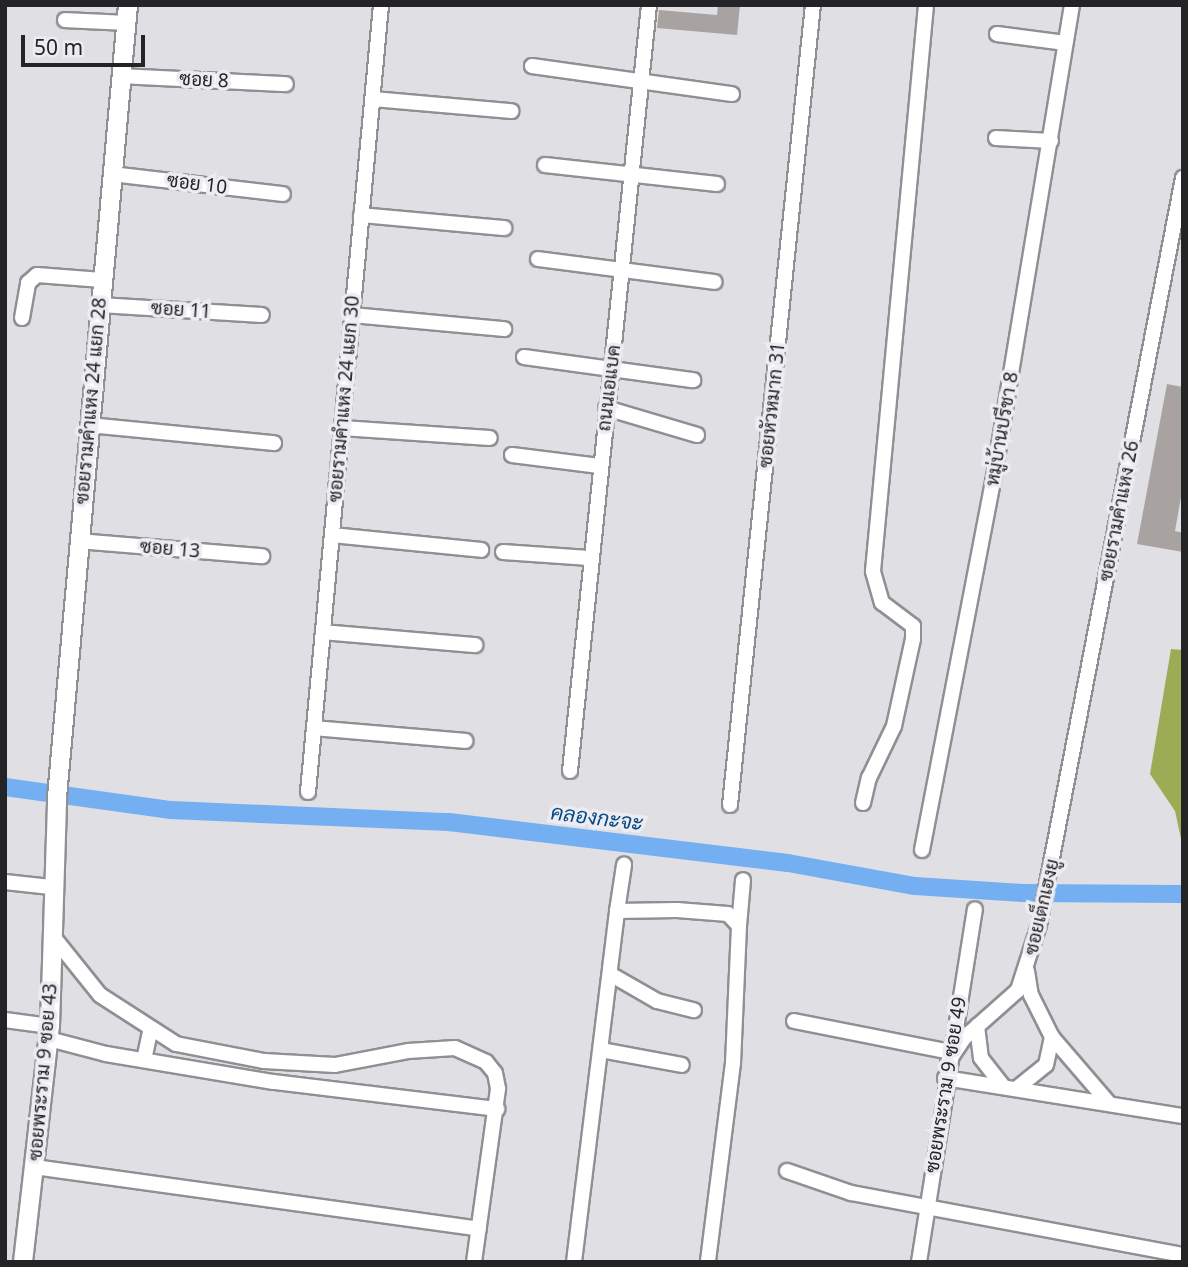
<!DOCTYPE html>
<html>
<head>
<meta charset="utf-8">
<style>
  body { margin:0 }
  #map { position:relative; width:1188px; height:1267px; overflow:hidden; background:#dfdfe4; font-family:"Noto Sans",Sarabun,sans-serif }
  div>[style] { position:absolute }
  .forest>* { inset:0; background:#9cac54 }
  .canal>* { height:18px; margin:-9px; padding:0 9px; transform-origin:9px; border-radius:9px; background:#74aff2 }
  .building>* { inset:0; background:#a8a3a0 }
  .roads { filter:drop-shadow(2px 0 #8f8f94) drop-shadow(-2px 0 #8f8f94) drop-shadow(0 2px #8f8f94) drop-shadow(0 -2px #8f8f94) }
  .minor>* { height:14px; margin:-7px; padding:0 7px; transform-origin:7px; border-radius:7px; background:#fff }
  .tertiary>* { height:18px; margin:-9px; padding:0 9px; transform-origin:9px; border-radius:9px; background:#fff }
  span { translate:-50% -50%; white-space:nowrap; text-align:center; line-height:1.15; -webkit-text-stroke:7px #ececf2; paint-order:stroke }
  .street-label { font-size:19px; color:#242426 }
  .water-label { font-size:21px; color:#084a85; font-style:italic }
  .frame { position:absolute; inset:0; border:7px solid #242426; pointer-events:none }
  .scale { position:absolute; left:21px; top:35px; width:124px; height:32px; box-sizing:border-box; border:4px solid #242426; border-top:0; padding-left:9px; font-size:21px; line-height:24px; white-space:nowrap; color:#242426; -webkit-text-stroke:5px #ececf2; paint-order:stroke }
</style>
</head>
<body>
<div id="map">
  <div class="forest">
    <i style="clip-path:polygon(1171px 649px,1183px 650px,1183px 848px,1175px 811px,1150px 774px)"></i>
  </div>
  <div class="canal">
    <i style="left:5px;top:787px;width:168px;rotate:7.9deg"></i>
    <i style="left:171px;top:810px;width:278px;rotate:2.5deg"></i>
    <i style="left:449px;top:822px;width:341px;rotate:6.9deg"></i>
    <i style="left:788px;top:863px;width:129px;rotate:10.3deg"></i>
    <i style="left:915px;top:886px;width:107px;rotate:3.7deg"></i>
    <i style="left:1022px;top:893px;width:161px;rotate:0.4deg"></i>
  </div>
  <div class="building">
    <i style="clip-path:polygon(718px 5px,740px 5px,737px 35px,657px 28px,659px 10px,717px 15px)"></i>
    <i style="clip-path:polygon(1167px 384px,1183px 387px,1183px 486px,1175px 531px,1183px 533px,1183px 552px,1137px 544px)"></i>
  </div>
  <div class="roads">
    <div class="minor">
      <i style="left:65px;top:20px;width:61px;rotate:2.8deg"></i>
      <i style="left:997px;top:34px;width:69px;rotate:7.5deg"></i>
      <i style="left:532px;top:66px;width:202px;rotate:8deg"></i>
      <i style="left:121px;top:76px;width:165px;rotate:2.8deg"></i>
      <i style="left:373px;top:99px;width:139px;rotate:5deg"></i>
      <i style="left:996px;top:138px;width:55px;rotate:3.1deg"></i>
      <i style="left:545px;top:165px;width:173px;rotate:6.3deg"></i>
      <i style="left:112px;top:174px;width:172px;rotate:6.7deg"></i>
      <i style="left:361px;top:215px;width:144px;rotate:5.2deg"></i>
      <i style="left:538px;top:259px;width:178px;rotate:7.4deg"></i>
      <i style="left:100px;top:305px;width:162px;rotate:3.5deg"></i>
      <i style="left:352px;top:315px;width:153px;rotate:5.3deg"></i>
      <i style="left:22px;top:318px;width:36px;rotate:-80deg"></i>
      <i style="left:28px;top:283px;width:12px;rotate:-42deg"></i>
      <i style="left:37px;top:275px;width:65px;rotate:4.4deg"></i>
      <i style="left:524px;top:357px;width:171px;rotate:7.8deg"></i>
      <i style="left:606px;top:408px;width:95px;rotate:16.5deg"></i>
      <i style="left:89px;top:425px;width:186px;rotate:5.6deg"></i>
      <i style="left:342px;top:428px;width:148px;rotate:3.9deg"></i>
      <i style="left:512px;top:455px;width:88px;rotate:7.2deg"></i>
      <i style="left:332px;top:535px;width:150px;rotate:5.7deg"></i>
      <i style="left:78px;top:541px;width:185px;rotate:4.7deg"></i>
      <i style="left:503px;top:552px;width:85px;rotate:4deg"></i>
      <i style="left:323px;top:632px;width:153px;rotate:4.9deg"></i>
      <i style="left:314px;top:728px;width:152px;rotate:4.9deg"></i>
      <i style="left:570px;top:771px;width:770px;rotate:-84.11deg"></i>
      <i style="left:308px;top:792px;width:790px;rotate:-84.7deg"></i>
      <i style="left:863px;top:803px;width:26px;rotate:-77deg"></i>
      <i style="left:869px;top:778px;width:58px;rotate:-64.3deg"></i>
      <i style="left:894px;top:726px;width:89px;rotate:-77.7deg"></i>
      <i style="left:913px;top:639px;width:13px;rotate:-90deg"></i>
      <i style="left:913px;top:626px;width:39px;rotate:-143deg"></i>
      <i style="left:882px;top:603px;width:33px;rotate:-106deg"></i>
      <i style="left:873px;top:571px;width:568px;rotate:-84.65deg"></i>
      <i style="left:730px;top:805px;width:804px;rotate:-84.08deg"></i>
      <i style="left:922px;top:850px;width:393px;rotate:-79.1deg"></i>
      <i style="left:996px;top:464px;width:465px;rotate:-80.6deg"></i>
      <i style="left:5px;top:882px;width:46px;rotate:6.2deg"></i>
      <i style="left:617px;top:911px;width:47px;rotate:-81.3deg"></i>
      <i style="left:739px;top:926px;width:46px;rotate:-85deg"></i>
      <i style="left:51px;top:934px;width:78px;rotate:51.2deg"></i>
      <i style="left:100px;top:995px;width:90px;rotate:32.8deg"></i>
      <i style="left:176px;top:1044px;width:90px;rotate:10.9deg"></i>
      <i style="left:264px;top:1061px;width:71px;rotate:3.2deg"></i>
      <i style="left:335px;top:1065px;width:74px;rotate:-10.9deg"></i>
      <i style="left:408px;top:1051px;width:47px;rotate:-3.7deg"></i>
      <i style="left:455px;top:1048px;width:34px;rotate:24deg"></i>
      <i style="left:486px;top:1062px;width:14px;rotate:51deg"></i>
      <i style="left:495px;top:1073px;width:16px;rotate:79deg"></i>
      <i style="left:498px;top:1089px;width:175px;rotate:97.9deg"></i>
      <i style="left:1027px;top:971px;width:24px;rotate:81deg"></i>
      <i style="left:1031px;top:995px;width:47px;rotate:63.4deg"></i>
      <i style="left:1052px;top:1037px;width:86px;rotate:49.3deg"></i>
      <i style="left:610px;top:974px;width:54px;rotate:29.9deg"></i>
      <i style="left:657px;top:1001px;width:38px;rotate:14deg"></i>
      <i style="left:5px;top:1020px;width:45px;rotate:7.6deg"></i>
      <i style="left:794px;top:1021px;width:159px;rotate:11.2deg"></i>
      <i style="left:977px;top:1026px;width:32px;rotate:83deg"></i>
      <i style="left:981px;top:1058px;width:36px;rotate:52deg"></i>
      <i style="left:49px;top:1039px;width:59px;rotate:14.7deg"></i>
      <i style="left:106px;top:1054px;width:170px;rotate:9.5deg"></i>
      <i style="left:274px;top:1082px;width:225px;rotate:6.9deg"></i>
      <i style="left:601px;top:1050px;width:82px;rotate:10.5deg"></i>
      <i style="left:144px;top:1060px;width:29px;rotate:-78deg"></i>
      <i style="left:948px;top:1062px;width:29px;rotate:-56deg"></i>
      <i style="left:964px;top:1038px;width:72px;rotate:-41.6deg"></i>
      <i style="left:1018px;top:990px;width:68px;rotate:-72.1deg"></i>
      <i style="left:1039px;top:925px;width:761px;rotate:-79.09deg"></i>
      <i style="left:945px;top:1078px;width:241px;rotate:9.1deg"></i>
      <i style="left:1016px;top:1089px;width:38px;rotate:-39deg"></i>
      <i style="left:1046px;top:1065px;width:29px;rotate:-78deg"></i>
      <i style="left:34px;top:1167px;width:449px;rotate:7.9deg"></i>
      <i style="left:787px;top:1171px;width:68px;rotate:19deg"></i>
      <i style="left:851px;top:1193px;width:338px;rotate:10.6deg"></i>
      <i style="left:574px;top:1262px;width:354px;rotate:-83deg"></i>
      <i style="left:617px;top:911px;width:60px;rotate:-1deg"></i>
      <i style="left:677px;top:910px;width:51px;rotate:4.5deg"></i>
      <i style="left:728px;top:914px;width:16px;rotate:47deg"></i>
      <i style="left:739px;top:926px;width:137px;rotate:92.5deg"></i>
      <i style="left:733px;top:1063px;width:201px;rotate:97.2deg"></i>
      <i style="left:919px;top:1262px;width:357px;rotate:-81deg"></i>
    </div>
    <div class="tertiary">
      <i style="left:23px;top:1262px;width:238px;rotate:-83.5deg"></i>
      <i style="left:50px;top:1026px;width:229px;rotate:-88.2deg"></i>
      <i style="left:57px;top:797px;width:795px;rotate:-84.88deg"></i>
    </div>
  </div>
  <div class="street-label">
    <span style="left:204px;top:80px;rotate:3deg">ซอย 8</span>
    <span style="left:197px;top:184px;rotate:7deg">ซอย 10</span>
    <span style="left:181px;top:310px;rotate:4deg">ซอย 11</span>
    <span style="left:609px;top:388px;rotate:-83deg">ถนนเอแบค</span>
    <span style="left:344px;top:399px;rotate:-85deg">ซอยรามคำแหง 24 แยก 30</span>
    <span style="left:91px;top:401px;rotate:-85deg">ซอยรามคำแหง 24 แยก 28</span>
    <span style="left:772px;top:405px;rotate:-84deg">ซอยหัวหมาก 31</span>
    <span style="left:1002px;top:429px;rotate:-80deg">หมู่บ้านปรีชา 8</span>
    <span style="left:1119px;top:511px;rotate:-79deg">ซอยรามคำแหง 26</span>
    <span style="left:170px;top:549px;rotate:5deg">ซอย 13</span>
    <span style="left:1042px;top:907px;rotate:-77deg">ซอยเต็กเฮงยู</span>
    <span style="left:43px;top:1072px;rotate:-85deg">ซอยพระราม 9 ซอย 43</span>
    <span style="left:946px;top:1085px;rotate:-81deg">ซอยพระราม 9 ซอย 49</span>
  </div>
  <div class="water-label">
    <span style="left:597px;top:817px;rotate:7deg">คลองกะจะ</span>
  </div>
  <div class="frame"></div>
  <div class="scale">50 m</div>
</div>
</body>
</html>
